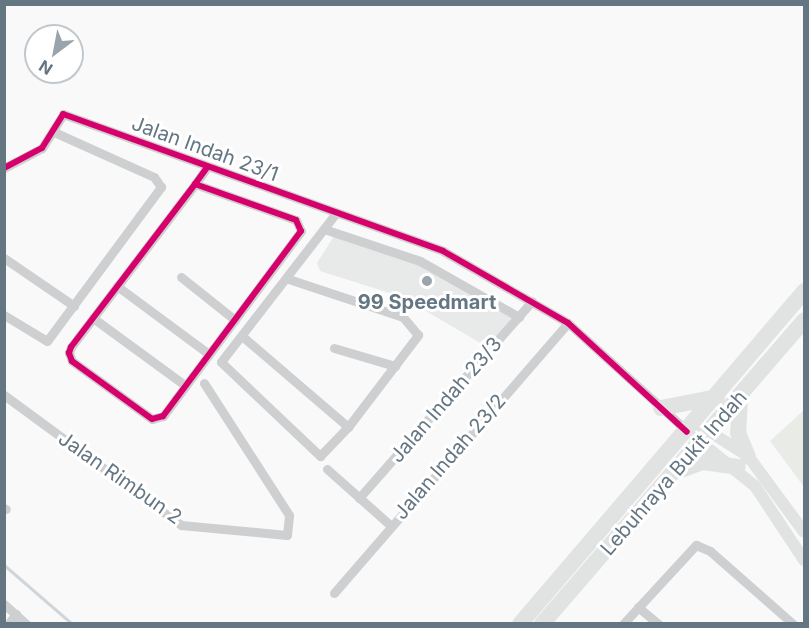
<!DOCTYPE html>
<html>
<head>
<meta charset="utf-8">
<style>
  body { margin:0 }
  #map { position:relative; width:809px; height:628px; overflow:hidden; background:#f9f9f9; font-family:Inter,sans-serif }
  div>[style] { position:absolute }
  .built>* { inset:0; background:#e8e9e9 }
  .green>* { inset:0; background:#e8ebe6 }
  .stream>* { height:3px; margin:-1.5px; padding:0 1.5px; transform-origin:1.5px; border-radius:1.5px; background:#ced6d9 }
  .street>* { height:9px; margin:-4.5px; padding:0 4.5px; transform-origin:4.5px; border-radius:4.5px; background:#cecfd0 }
  .secondary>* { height:12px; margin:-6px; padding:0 6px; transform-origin:6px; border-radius:6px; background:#e1e2e2 }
  .highway>* { height:16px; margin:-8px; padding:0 8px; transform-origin:8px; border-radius:8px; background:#e1e2e2 }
  .cycleway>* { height:6px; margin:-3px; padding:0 3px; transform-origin:3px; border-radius:3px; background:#d6006c }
  .dots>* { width:16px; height:16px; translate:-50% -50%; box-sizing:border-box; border:3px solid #fff; border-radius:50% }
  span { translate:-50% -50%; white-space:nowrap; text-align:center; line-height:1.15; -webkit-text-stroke:6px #fff; paint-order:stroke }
  .street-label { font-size:20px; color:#657683 }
  .poi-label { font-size:20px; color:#657683; font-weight:700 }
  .frame { position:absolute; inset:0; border:6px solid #657683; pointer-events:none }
  .north { position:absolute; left:24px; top:24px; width:60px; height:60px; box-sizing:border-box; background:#fff; border:2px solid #c1c8cd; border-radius:50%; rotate:212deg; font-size:16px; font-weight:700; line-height:24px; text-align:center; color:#657683 }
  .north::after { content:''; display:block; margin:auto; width:21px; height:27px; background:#99a4ac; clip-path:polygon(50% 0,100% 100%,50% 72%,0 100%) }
</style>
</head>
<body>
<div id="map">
  <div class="built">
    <i style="clip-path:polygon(334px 236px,418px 264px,513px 318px,487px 347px,402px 297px,320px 271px,317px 263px)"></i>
  </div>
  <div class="green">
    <i style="clip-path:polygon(804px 410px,804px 487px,770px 441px)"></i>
  </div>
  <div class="stream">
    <i style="left:4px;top:565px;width:90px;rotate:40.9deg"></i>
  </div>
  <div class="street">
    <i style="left:4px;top:168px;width:43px;rotate:-27.8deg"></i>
    <i style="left:42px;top:148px;width:40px;rotate:-58deg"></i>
    <i style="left:63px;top:114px;width:404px;rotate:19.8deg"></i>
    <i style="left:443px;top:251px;width:144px;rotate:29.9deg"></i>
    <i style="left:568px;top:323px;width:161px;rotate:42.2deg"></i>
    <i style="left:195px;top:184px;width:107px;rotate:19.6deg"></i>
    <i style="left:296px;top:220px;width:12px;rotate:66deg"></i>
    <i style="left:301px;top:231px;width:231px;rotate:126.7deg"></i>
    <i style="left:163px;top:416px;width:11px;rotate:165deg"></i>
    <i style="left:152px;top:419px;width:99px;rotate:-144.1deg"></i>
    <i style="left:72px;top:361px;width:9px;rotate:-111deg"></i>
    <i style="left:69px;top:353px;width:6px;rotate:-72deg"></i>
    <i style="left:71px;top:347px;width:205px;rotate:-52.7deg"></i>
    <i style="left:195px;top:184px;width:19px;rotate:-54deg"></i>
    <i style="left:336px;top:213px;width:188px;rotate:127.7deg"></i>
    <i style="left:221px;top:362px;width:137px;rotate:43.5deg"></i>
    <i style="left:320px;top:456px;width:40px;rotate:-46deg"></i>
    <i style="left:324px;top:229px;width:101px;rotate:18.4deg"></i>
    <i style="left:420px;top:261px;width:114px;rotate:29.5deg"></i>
    <i style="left:4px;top:258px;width:85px;rotate:34.4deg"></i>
    <i style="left:181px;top:277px;width:69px;rotate:38.5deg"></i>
    <i style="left:117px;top:286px;width:114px;rotate:36.5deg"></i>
    <i style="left:4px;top:315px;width:50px;rotate:31.2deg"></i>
    <i style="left:47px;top:341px;width:192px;rotate:-53.5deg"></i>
    <i style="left:161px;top:187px;width:12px;rotate:-125deg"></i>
    <i style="left:154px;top:177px;width:110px;rotate:-155.8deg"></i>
    <i style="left:93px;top:318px;width:115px;rotate:36.2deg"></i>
    <i style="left:242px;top:336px;width:140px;rotate:40.6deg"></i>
    <i style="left:348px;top:427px;width:116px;rotate:-52.7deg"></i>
    <i style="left:418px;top:335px;width:23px;rotate:-130deg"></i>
    <i style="left:403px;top:317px;width:123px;rotate:-161.6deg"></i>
    <i style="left:334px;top:348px;width:64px;rotate:16.4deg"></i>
    <i style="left:4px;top:395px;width:220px;rotate:36.3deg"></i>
    <i style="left:181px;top:525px;width:106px;rotate:5.4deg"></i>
    <i style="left:287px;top:535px;width:20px;rotate:-84deg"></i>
    <i style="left:289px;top:515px;width:157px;rotate:-122.8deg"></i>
    <i style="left:327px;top:469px;width:84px;rotate:41.6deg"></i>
    <i style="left:359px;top:498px;width:262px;rotate:-48.7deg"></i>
    <i style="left:4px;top:508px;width:2px;rotate:27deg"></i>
    <i style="left:334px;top:593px;width:357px;rotate:-49.1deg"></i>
    <i style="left:4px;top:604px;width:30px;rotate:42deg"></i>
    <i style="left:638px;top:607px;width:26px;rotate:40deg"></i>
    <i style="left:8px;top:624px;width:13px;rotate:-51deg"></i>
    <i style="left:623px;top:624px;width:108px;rotate:-47.3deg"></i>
    <i style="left:696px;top:545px;width:15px;rotate:23deg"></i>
    <i style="left:710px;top:551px;width:111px;rotate:41.3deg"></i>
  </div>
  <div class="secondary">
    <i style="left:696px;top:423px;width:62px;rotate:32.4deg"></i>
    <i style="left:748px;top:456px;width:94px;rotate:53.6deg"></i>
    <i style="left:695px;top:438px;width:77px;rotate:38.7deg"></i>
    <i style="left:755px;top:486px;width:89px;rotate:56.5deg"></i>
  </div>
  <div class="highway">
    <i style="left:740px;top:398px;width:35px;rotate:93deg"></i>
    <i style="left:738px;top:433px;width:25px;rotate:67deg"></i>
    <i style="left:661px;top:408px;width:57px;rotate:-11.1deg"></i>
    <i style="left:678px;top:471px;width:27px;rotate:-20deg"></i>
    <i style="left:703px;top:462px;width:35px;rotate:8deg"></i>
    <i style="left:520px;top:624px;width:438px;rotate:-49.5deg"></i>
    <i style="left:542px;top:624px;width:401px;rotate:-49.2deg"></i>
  </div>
  <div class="cycleway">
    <i style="left:4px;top:168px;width:43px;rotate:-27.8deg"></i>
    <i style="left:42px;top:148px;width:40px;rotate:-58deg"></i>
    <i style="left:63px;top:114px;width:404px;rotate:19.8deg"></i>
    <i style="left:443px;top:251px;width:144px;rotate:29.9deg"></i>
    <i style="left:568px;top:323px;width:161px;rotate:42.5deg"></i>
    <i style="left:195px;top:184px;width:107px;rotate:19.6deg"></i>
    <i style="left:296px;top:220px;width:12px;rotate:66deg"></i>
    <i style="left:301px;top:231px;width:231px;rotate:126.7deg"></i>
    <i style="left:163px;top:416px;width:11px;rotate:165deg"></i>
    <i style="left:152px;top:419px;width:99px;rotate:-144.1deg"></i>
    <i style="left:72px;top:361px;width:9px;rotate:-111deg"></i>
    <i style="left:69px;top:353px;width:6px;rotate:-72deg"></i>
    <i style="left:71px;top:347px;width:205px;rotate:-52.7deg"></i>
    <i style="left:195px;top:184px;width:19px;rotate:-54deg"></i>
  </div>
  <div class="dots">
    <i style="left:427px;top:281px;background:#99a4ac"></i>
  </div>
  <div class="street-label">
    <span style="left:205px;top:149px;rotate:20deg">Jalan Indah 23/1</span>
    <span style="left:446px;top:400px;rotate:-49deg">Jalan Indah 23/3</span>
    <span style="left:450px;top:457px;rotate:-49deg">Jalan Indah 23/2</span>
    <span style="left:674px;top:473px;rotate:-49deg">Lebuhraya Bukit Indah</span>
    <span style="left:120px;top:478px;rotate:35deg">Jalan Rimbun 2</span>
  </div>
  <div class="poi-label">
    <span style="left:427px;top:302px">99 Speedmart</span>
  </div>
  <div class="frame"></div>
  <div class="north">N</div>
</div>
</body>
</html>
